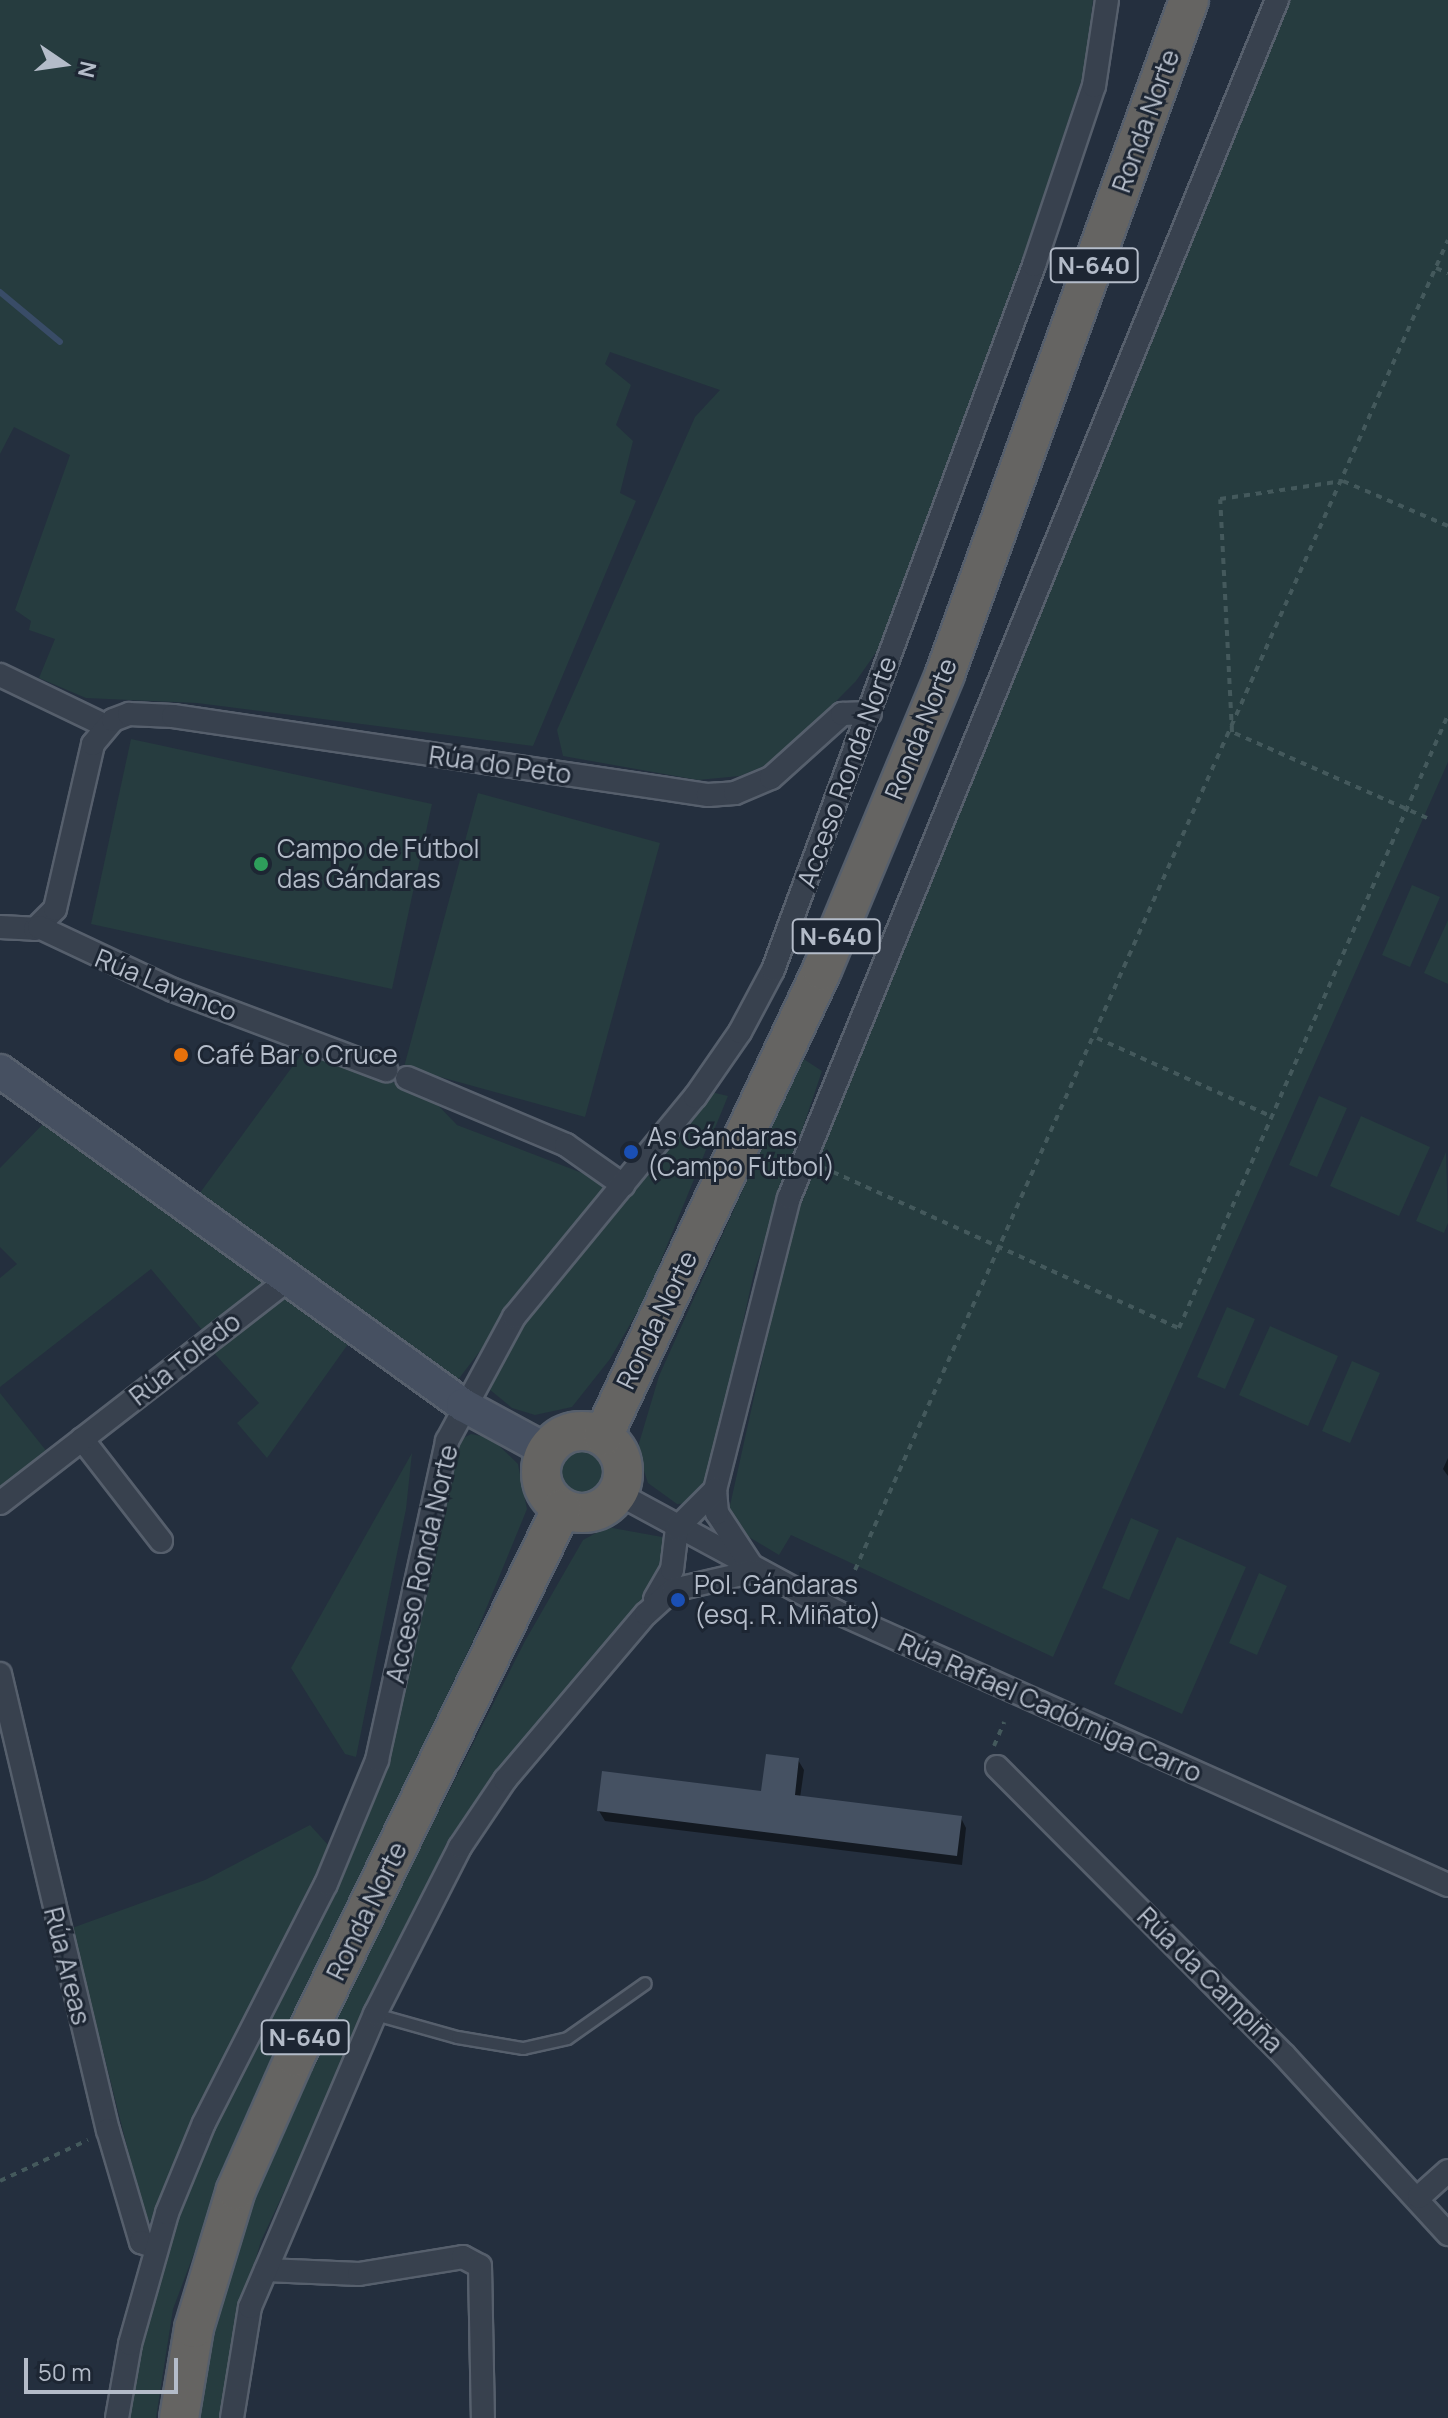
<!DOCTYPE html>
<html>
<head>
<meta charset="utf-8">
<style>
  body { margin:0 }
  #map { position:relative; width:1448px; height:2418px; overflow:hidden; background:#242f3e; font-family:Manrope,sans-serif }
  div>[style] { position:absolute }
  .green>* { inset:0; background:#263c3f }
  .round { border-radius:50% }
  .shadow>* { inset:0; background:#0007 }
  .stream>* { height:6px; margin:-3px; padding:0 3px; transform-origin:3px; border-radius:3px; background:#394c67 }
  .building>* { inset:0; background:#455162 }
  .path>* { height:4px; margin-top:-2px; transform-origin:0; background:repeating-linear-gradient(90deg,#44595c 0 6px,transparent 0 12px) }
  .roads { filter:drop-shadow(2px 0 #565f6c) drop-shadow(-2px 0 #565f6c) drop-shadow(0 2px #565f6c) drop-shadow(0 -2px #565f6c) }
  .service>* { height:11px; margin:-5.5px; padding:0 5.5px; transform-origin:5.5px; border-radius:5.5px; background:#38414e }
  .minor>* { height:22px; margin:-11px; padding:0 11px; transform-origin:11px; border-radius:11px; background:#38414e }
  .secondary>* { height:32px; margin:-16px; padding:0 16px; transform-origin:16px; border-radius:16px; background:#465061 }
  .trunk>* { height:38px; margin:-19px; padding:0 19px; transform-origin:19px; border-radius:19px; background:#656462 }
  .trunk>.ring { margin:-19px; padding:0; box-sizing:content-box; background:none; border:38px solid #656462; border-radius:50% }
  .dots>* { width:22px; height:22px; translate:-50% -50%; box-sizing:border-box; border:4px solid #1d2633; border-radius:50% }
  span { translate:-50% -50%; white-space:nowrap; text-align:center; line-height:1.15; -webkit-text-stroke:6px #1d2633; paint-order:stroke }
  .shield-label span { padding:2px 6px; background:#1d2633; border:2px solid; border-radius:6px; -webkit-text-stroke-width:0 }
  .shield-label { font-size:24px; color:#b4bcc9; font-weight:700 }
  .street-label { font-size:26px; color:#b4bcc9 }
  .poi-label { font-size:26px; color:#b4bcc9 }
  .left { translate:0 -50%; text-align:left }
  .north { position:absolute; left:24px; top:24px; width:80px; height:80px; -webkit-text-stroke:6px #1d2633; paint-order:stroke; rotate:103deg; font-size:22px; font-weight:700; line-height:32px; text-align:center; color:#b4bcc9 }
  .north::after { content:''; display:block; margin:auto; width:28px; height:36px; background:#b4bcc9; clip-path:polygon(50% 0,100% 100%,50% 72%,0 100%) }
  .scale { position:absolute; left:24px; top:2358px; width:154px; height:36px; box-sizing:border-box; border:4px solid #b4bcc9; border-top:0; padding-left:10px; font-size:24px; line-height:28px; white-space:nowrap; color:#b4bcc9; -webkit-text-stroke:6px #1d2633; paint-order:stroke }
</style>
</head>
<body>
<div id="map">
  <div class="green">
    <i style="clip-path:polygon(0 0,1093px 0,1085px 69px,1036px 220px,884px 641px,856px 681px,778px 760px,740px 776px,698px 780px,563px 756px,557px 730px,695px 417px,720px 390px,610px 352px,605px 364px,631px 385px,616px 425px,633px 441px,620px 493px,636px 501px,533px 746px,197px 703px,86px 698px,39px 678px,55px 639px,29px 630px,31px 621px,15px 610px,70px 455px,14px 427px,0 454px)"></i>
    <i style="clip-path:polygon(1289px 0,1448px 0,1448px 762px,1053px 1657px,791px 1535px,779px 1555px,744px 1534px,729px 1510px,796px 1208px)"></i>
    <i style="clip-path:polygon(131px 739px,432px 804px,392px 989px,91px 924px)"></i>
    <i style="clip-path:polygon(478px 793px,660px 843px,585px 1117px,404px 1067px)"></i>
    <i style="clip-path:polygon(1412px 885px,1440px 897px,1410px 967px,1382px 955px)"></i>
    <i style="clip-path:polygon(1448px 920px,1448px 984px,1424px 973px)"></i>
    <i style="clip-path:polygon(306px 1048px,430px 1097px,457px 1125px,603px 1181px,603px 1191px,457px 1381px,194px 1201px)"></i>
    <i style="clip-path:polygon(802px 1058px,822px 1071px,754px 1272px,709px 1478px,698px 1503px,677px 1504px,648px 1483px,637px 1450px,659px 1376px)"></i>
    <i style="clip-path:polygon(711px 1092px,728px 1096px,646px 1297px,610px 1359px,572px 1407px,535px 1415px,512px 1408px,489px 1389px,506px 1346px)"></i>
    <i style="clip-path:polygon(1319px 1096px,1347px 1108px,1317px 1177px,1289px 1165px)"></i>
    <i style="clip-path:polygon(1361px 1116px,1430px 1147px,1399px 1216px,1330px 1186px)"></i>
    <i style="clip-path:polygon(45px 1122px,267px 1275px,264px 1286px,203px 1331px,151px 1269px,0 1387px,0 1278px,17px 1264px,0 1247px,0 1168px)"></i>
    <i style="clip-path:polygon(1446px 1152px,1448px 1223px,1444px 1233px,1416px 1221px)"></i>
    <i style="clip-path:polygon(287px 1294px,351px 1340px,267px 1458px,237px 1423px,259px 1403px,214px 1353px)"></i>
    <i style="clip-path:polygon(1227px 1307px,1255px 1319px,1225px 1389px,1197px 1377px)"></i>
    <i style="clip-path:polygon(1270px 1326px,1338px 1356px,1308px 1426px,1239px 1395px)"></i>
    <i style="clip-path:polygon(1352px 1361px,1380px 1373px,1350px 1443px,1322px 1431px)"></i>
    <i style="clip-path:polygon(0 1393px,48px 1453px,0 1490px)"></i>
    <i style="clip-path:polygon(471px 1434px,491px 1438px,518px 1464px,527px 1509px,472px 1643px,250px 2105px,173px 2309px,156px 2418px,129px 2418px,148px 2309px,190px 2181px,365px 1815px,400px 1712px,429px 1554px,458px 1441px)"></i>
    <i class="round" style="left:557px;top:1447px;width:50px;height:50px"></i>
    <i style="clip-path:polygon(412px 1453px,406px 1509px,356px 1757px,345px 1754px,291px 1668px)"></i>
    <i style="clip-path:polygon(1131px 1518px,1159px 1530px,1129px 1600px,1102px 1588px)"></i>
    <i style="clip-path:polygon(607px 1527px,662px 1537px,669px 1547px,667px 1573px,493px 1775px,447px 1842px,261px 2241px,238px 2318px,222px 2418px,200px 2418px,217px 2320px,253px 2199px,359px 1969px,525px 1641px,583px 1540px)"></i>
    <i style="clip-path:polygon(1177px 1537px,1246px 1567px,1182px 1714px,1114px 1684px)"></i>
    <i style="clip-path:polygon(1259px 1573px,1287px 1586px,1257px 1655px,1229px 1643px)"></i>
    <i style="clip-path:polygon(310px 1825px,329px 1846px,179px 2154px,155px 2219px,146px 2222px,72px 1928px,205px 1880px)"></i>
  </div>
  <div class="shadow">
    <i style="clip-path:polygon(1448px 1458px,1448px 1476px,1443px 1469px)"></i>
    <i style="clip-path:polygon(798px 1760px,804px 1770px,800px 1798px,961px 1818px,966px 1828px,962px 1865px,605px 1821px,599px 1811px,763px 1793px)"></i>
  </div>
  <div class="stream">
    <i style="left:0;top:292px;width:78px;rotate:39.8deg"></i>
  </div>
  <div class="building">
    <i style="clip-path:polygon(766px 1754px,799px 1758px,795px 1795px,962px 1816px,957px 1856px,597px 1811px,602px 1771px,761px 1791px)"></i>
  </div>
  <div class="path">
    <i style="left:1436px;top:268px;width:13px;rotate:23deg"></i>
    <i style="left:1427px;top:818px;width:213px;rotate:-156.2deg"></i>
    <i style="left:1232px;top:732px;width:233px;rotate:-92.9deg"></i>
    <i style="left:1220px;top:499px;width:124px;rotate:-8.3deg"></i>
    <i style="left:1343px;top:481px;width:114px;rotate:23.2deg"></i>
    <i style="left:1097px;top:1038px;width:188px;rotate:24.2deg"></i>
    <i style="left:822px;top:1167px;width:392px;rotate:24.3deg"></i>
    <i style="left:1179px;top:1328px;width:669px;rotate:-66.31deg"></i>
    <i style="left:855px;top:1570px;width:1456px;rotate:-65.97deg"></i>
    <i style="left:994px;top:1746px;width:26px;rotate:-67deg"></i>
    <i style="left:0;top:2181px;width:97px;rotate:-25deg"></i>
  </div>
  <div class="roads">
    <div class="service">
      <i style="left:375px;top:2014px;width:85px;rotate:15.7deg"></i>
      <i style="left:457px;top:2037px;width:67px;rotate:9.5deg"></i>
      <i style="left:523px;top:2048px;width:45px;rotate:-12.8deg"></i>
      <i style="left:567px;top:2038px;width:95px;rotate:-35.2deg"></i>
    </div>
    <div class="minor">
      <i style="left:0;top:675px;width:118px;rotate:25.7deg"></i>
      <i style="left:0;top:927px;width:35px;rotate:3deg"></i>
      <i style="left:35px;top:929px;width:28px;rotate:-45deg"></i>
      <i style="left:55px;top:909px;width:169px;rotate:-77deg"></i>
      <i style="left:93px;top:744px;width:31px;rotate:-50deg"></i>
      <i style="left:113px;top:720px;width:17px;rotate:-21deg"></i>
      <i style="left:129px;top:714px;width:44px;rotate:2.6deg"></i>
      <i style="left:173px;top:716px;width:541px;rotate:8.4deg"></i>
      <i style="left:708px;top:795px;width:27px;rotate:-4deg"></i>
      <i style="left:735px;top:793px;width:39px;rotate:-23deg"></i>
      <i style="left:771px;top:778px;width:96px;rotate:-42deg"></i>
      <i style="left:842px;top:714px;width:28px;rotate:-2deg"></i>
      <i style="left:39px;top:927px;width:148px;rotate:25.2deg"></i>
      <i style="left:173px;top:990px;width:228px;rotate:20.6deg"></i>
      <i style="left:407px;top:1078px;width:173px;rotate:22.8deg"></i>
      <i style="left:566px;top:1145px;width:70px;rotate:35.1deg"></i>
      <i style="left:82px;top:1439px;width:129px;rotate:52.2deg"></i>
      <i style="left:617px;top:1493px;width:250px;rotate:28.4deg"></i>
      <i style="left:837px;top:1612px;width:669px;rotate:24.08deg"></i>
      <i style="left:0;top:1503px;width:364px;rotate:-37.8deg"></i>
      <i style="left:755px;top:1571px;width:69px;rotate:-123.2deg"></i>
      <i style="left:717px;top:1513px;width:23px;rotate:-95deg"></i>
      <i style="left:715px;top:1490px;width:301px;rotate:-75.8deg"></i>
      <i style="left:789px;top:1198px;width:1294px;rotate:-67.84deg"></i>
      <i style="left:655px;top:1599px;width:34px;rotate:-60deg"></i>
      <i style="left:672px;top:1570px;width:42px;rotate:-83.2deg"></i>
      <i style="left:677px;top:1528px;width:54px;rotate:-45deg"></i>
      <i style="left:0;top:1674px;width:469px;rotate:76.7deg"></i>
      <i style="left:108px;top:2130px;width:117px;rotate:73.6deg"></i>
      <i style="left:141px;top:2242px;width:15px;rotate:20deg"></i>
      <i style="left:997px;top:1767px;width:407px;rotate:45.1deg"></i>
      <i style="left:1284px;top:2055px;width:243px;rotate:47.5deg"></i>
      <i style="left:1419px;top:2197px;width:39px;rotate:-42deg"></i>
      <i style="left:266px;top:2270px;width:93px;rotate:2.5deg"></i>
      <i style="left:359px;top:2274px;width:105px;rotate:-9.3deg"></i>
      <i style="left:463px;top:2257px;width:19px;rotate:28deg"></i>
      <i style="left:480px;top:2266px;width:152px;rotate:88.9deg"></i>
      <i style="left:117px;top:2418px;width:75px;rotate:-80deg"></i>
      <i style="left:130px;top:2344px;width:136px;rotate:-74.2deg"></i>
      <i style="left:167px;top:2213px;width:97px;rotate:-67.7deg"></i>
      <i style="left:204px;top:2123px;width:268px;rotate:-63deg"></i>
      <i style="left:326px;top:1884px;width:134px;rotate:-67.6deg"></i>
      <i style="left:377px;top:1760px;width:327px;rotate:-77.6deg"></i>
      <i style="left:447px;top:1441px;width:141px;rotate:-61.6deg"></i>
      <i style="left:514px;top:1317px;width:285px;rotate:-50.6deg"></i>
      <i style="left:695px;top:1097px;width:79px;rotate:-55.3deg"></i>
      <i style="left:740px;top:1032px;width:70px;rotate:-62deg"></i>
      <i style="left:773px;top:970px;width:752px;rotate:-69.68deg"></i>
      <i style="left:1034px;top:265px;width:189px;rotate:-71.5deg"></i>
      <i style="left:1094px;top:86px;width:87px;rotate:-81.4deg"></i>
      <i style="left:232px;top:2418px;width:112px;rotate:-80.8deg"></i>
      <i style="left:250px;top:2307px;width:319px;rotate:-66.9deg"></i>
      <i style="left:375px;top:2014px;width:187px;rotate:-63deg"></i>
      <i style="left:460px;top:1847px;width:81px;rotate:-56.1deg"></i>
      <i style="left:505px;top:1780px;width:218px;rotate:-49.7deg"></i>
      <i style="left:646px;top:1614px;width:36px;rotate:-42deg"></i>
      <i style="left:673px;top:1590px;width:84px;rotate:-13deg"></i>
    </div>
    <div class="secondary">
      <i style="left:0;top:1071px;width:571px;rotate:35.81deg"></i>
      <i style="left:463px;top:1405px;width:94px;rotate:28.5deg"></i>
    </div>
    <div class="trunk">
      <i class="ring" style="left:541px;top:1431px;width:44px;height:44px"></i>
      <i style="left:603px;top:1436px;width:515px;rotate:-64.83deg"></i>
      <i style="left:822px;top:970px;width:321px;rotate:-67.4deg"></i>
      <i style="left:945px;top:674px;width:717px;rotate:-70.1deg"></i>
      <i style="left:179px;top:2418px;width:91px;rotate:-80.5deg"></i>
      <i style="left:194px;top:2328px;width:144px;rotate:-73.1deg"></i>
      <i style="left:236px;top:2190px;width:145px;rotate:-66.1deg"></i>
      <i style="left:295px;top:2057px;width:610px;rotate:-64.06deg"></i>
    </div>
  </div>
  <div class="dots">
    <i style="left:261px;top:864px;background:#2e9e5b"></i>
    <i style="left:181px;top:1055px;background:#e8710a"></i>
    <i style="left:631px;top:1152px;background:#1a4fb4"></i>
    <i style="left:678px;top:1600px;background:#1a4fb4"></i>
  </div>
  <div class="shield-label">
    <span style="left:1094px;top:265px">N-640</span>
    <span style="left:836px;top:936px">N-640</span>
    <span style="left:305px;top:2037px">N-640</span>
  </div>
  <div class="street-label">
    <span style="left:1146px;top:121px;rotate:-70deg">Ronda Norte</span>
    <span style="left:921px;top:729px;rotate:-68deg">Ronda Norte</span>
    <span style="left:500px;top:765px;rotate:8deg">Rúa do Peto</span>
    <span style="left:847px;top:772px;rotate:-70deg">Acceso Ronda Norte</span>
    <span style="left:166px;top:985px;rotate:22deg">Rúa Lavanco</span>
    <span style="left:657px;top:1320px;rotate:-64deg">Ronda Norte</span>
    <span style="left:185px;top:1359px;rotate:-38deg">Rúa Toledo</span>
    <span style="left:422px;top:1564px;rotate:-77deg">Acceso Ronda Norte</span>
    <span style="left:1050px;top:1708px;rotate:24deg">Rúa Rafael Cadórniga Carro</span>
    <span style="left:367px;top:1911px;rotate:-64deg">Ronda Norte</span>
    <span style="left:67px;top:1966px;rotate:76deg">Rúa Areas</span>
    <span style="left:1210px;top:1980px;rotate:45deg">Rúa da Campiña</span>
  </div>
  <div class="poi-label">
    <span class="left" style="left:277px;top:864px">Campo de Fútbol<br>das Gándaras</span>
    <span class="left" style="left:197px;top:1055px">Café Bar o Cruce</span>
    <span class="left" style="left:647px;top:1152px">As Gándaras<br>(Campo Fútbol)</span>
    <span class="left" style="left:694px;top:1600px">Pol. Gándaras<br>(esq. R. Miñato)</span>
  </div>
  <div class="north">N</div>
  <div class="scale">50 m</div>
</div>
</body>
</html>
